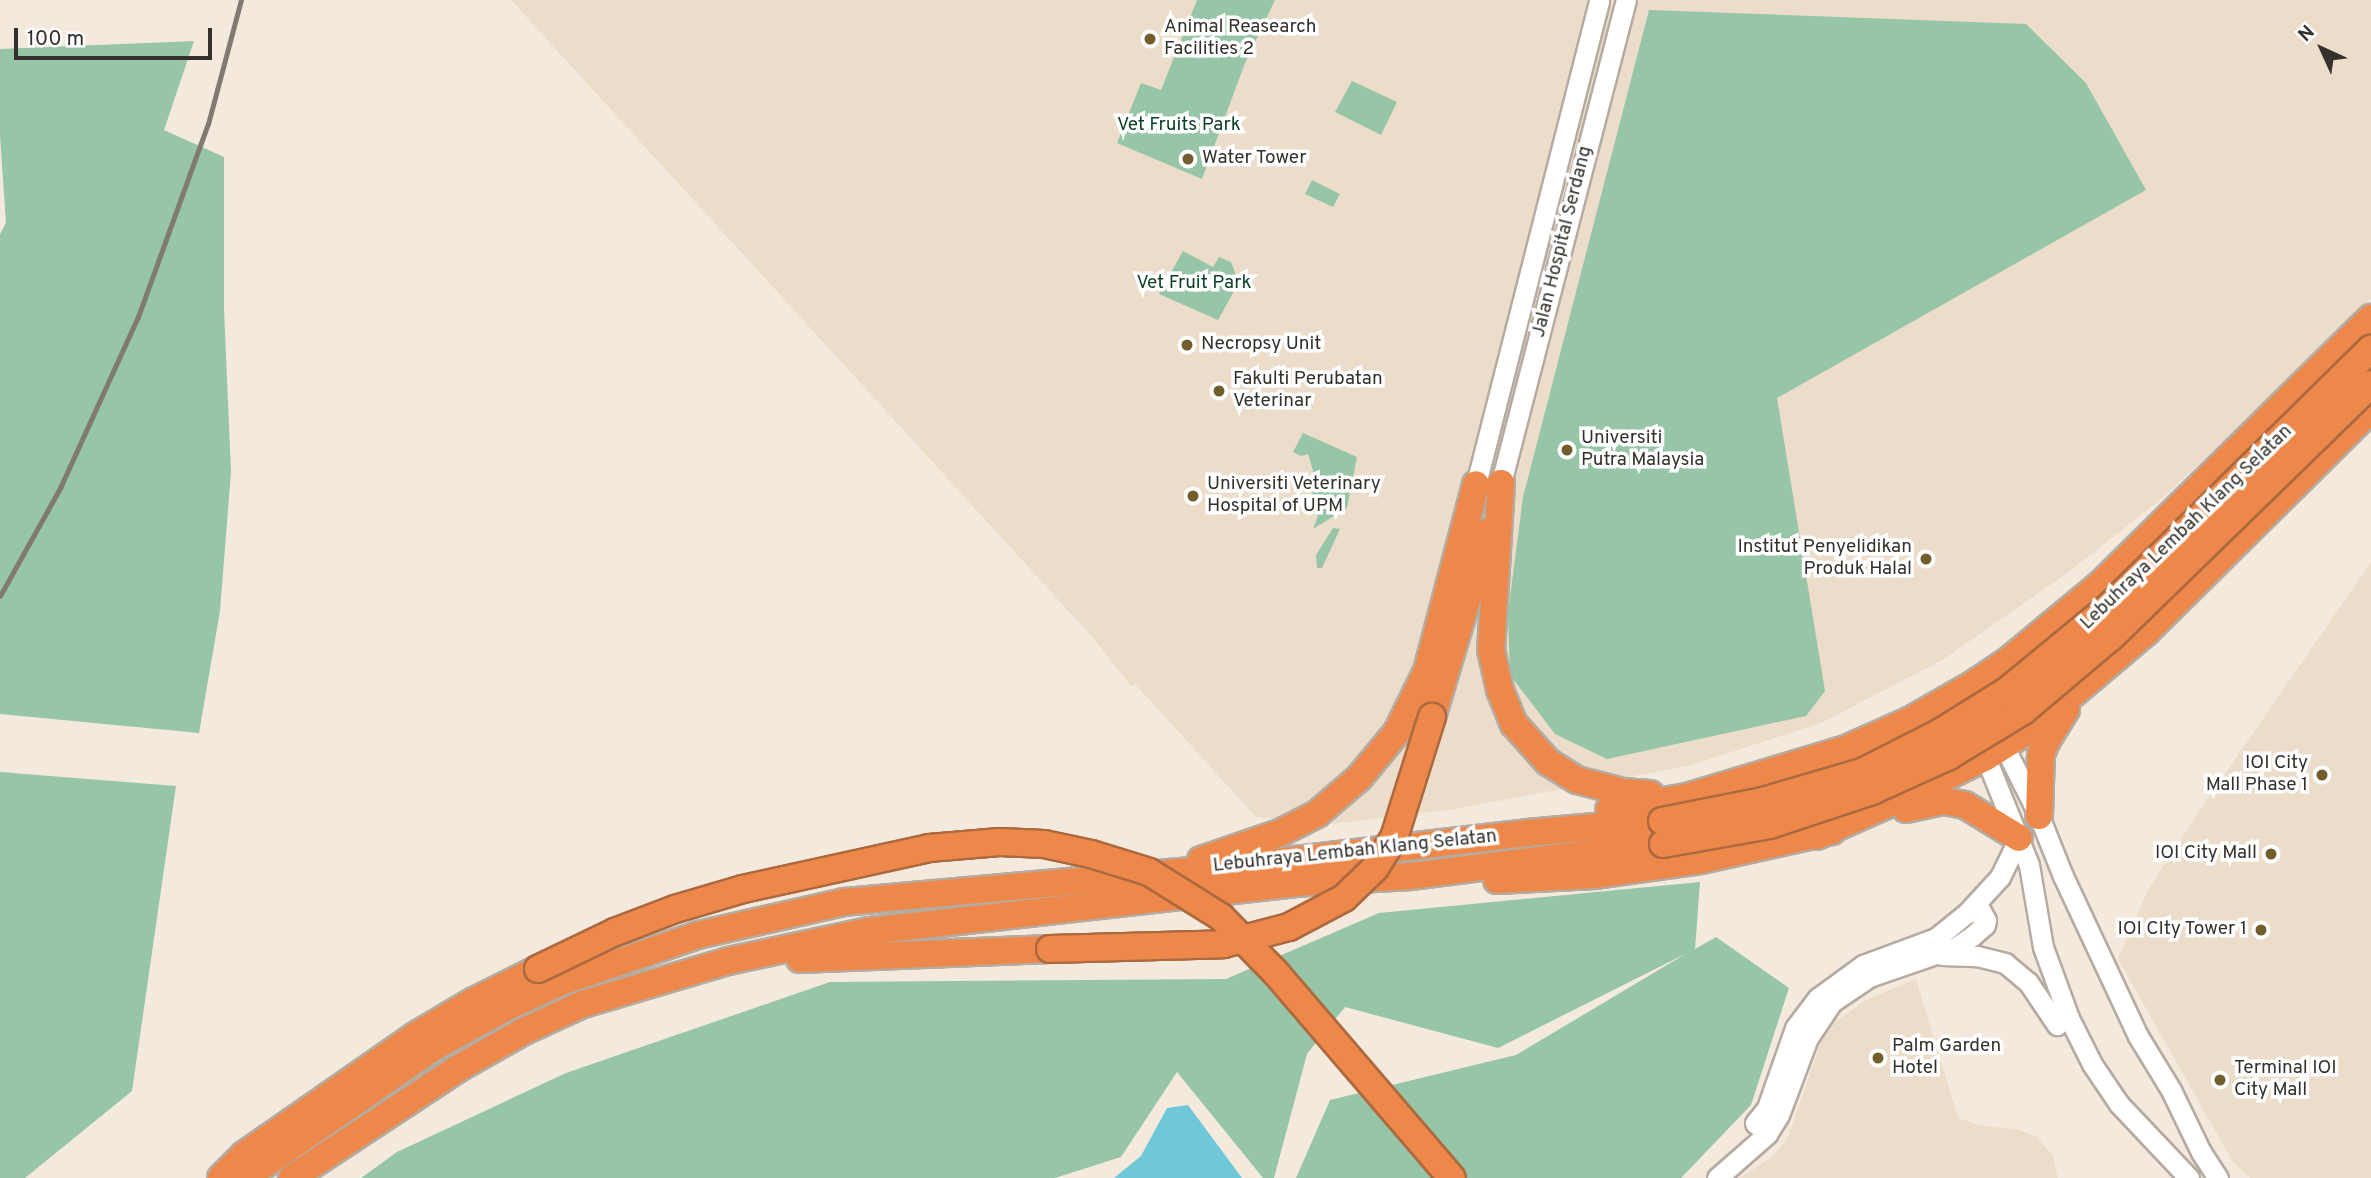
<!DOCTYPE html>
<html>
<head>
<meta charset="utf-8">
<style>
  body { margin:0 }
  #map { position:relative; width:2371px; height:1178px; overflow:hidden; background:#f4e9dd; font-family:Overpass,sans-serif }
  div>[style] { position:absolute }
  .built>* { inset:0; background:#ecdcca }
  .green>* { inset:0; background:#97c5a7 }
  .water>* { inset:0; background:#6fc8d8 }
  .roads { filter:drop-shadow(2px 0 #b5aba0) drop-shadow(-2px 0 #b5aba0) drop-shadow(0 2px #b5aba0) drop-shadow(0 -2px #b5aba0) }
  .secondary>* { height:19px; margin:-9.5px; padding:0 9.5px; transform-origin:9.5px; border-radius:9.5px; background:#fff }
  .highway>* { height:26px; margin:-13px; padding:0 13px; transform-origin:13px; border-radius:13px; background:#ed884a }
  .rail>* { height:4.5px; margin:-2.25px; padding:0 2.25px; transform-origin:2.25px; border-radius:2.25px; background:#807a72 }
  .bridges { filter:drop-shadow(2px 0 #ac693f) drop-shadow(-2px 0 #ac693f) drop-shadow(0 2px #ac693f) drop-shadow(0 -2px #ac693f) }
  .highway-bridge>* { height:26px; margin:-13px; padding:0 13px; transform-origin:13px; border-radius:13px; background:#ed884a }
  .dots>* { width:19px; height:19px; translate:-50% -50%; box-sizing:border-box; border:4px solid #fff; border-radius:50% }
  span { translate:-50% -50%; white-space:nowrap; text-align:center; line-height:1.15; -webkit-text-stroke:7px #fff; paint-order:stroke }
  .poi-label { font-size:19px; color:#34302b }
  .left { translate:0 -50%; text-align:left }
  .right { translate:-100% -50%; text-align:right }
  .park-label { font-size:19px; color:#093e24 }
  .street-label { font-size:19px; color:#34302b }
  .north { position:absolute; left:2287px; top:14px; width:70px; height:70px; -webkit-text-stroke:5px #fff; paint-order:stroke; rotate:315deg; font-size:19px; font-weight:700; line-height:28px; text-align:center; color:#34302b }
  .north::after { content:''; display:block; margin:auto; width:24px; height:32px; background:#34302b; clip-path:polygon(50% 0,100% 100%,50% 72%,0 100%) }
  .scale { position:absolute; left:14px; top:28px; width:198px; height:32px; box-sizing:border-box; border:4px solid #34302b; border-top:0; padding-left:9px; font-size:21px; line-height:24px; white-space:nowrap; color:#34302b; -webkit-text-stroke:5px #fff; paint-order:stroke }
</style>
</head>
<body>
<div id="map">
  <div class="built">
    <i style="clip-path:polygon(511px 0,2371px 0,2371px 299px,2165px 496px,2067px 573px,1944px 659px,1821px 723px,1688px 766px,1448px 810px,1331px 824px,1256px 817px,1135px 684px,1131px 686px,1095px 640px)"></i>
    <i style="clip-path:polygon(2371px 562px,2371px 1178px,2250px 1178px,2233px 1162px,2118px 959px,2148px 890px,2194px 819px)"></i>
    <i style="clip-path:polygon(1916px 979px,1958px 1118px,1979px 1125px,2016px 1129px,2037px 1137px,2053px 1156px,2058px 1178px,1740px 1178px,1772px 1157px,1788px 1137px,1826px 1028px,1868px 999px)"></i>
  </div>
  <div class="green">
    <i style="clip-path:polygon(1197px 0,1275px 0,1245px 63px,1202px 179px,1117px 143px,1141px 83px,1161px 90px)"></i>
    <i style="clip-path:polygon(1649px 10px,2026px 24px,2086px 83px,2146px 190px,1777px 398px,1825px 691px,1806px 716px,1607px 759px,1555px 734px,1510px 675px,1508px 613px,1523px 497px)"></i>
    <i style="clip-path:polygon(194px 41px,164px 130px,224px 157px,224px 309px,231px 472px,220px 611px,199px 733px,0 714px,0 234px,6px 223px,0 136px,0 49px)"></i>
    <i style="clip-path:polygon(1352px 81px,1397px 102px,1381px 135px,1335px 112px)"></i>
    <i style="clip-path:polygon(1312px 180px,1340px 194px,1333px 207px,1305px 194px)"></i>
    <i style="clip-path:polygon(1183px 251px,1213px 267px,1219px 257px,1231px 262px,1236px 275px,1243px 275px,1218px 320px,1159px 294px)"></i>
    <i style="clip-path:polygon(1303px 433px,1357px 457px,1347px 508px,1313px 529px,1318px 516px,1305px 509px,1317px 484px,1308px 454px,1301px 456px,1293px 452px)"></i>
    <i style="clip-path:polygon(1333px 528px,1340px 529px,1322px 568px,1317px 568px,1316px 555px)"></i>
    <i style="clip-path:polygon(0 772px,176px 786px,132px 1091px,25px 1178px,0 1178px)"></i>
    <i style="clip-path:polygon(1700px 882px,1695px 949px,1716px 937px,1789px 988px,1751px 1105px,1681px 1178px,1296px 1178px,1330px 1100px,1516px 1055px,1687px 953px,1498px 1048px,1345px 1007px,1307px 1054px,1274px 1178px,1263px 1178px,1177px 1072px,1121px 1157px,1055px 1178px,361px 1178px,397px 1152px,566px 1073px,830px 982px,1226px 979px,1379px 913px)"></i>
  </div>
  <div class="water">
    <i style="clip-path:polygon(1188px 1105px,1242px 1178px,1114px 1178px,1141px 1156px,1167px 1108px)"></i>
  </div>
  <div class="roads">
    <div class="secondary">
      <i style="left:1501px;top:483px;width:499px;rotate:-75.5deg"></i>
      <i style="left:1476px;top:484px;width:499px;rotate:-75.7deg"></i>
      <i style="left:1999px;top:736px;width:89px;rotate:63.4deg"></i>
      <i style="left:2039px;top:816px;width:65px;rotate:68.2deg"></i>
      <i style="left:2063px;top:876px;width:177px;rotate:64.9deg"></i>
      <i style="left:2138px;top:1036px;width:63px;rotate:58.6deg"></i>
      <i style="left:2171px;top:1090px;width:69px;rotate:64.2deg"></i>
      <i style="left:2201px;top:1152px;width:31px;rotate:57deg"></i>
      <i style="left:1981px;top:746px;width:128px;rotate:68deg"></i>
      <i style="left:2029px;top:865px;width:83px;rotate:80.3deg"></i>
      <i style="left:2043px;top:947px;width:76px;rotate:69.9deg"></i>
      <i style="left:2069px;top:1018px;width:51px;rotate:63.4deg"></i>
      <i style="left:2092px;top:1064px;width:48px;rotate:56deg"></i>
      <i style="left:2119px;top:1104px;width:102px;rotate:46.6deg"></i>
      <i style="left:1942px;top:955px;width:35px;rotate:2deg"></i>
      <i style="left:1977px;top:956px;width:29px;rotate:14deg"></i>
      <i style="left:2005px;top:963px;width:30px;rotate:40deg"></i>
      <i style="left:2028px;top:982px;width:52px;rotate:56deg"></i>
      <i style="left:1767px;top:1134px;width:16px;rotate:-137deg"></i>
      <i style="left:1755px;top:1123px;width:19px;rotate:-51deg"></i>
      <i style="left:1767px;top:1108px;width:85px;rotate:-70.7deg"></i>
      <i style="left:1795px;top:1028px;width:38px;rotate:-53deg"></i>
      <i style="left:1818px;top:998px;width:56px;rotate:-36.3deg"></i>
      <i style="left:1863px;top:965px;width:78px;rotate:-20.3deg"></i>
      <i style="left:1936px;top:938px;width:40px;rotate:-39deg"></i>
      <i style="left:1967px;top:913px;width:49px;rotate:-47.5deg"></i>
      <i style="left:2000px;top:877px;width:43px;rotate:-64deg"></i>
      <i style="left:1717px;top:1178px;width:67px;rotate:-41.3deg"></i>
      <i style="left:1767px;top:1134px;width:22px;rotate:-58deg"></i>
      <i style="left:1779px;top:1115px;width:82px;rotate:-69.4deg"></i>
      <i style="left:1808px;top:1038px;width:43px;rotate:-56.3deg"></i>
      <i style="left:1832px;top:1002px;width:45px;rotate:-34deg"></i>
      <i style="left:1869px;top:977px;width:92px;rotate:-19deg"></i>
      <i style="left:1956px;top:947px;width:18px;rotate:-34deg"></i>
      <i style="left:1971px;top:937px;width:18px;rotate:-41deg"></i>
      <i style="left:1985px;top:925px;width:5px;rotate:-79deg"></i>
      <i style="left:1986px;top:920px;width:10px;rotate:-119deg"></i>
      <i style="left:1981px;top:911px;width:14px;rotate:172deg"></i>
    </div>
    <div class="highway">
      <i style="left:1501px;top:483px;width:167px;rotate:93.4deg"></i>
      <i style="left:1491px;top:650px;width:41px;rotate:77.3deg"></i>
      <i style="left:1500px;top:690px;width:37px;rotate:68deg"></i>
      <i style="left:1514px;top:724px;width:51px;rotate:48.2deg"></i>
      <i style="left:1548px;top:762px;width:34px;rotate:32deg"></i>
      <i style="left:1577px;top:780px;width:48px;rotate:14.6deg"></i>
      <i style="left:1623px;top:792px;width:27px;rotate:4deg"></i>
      <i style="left:1432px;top:717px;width:193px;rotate:-73.4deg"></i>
      <i style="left:1906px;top:809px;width:39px;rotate:-12deg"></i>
      <i style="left:1944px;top:801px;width:21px;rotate:11deg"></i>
      <i style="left:1965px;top:805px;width:63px;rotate:31.4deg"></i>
      <i style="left:1609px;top:810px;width:79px;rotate:-9.5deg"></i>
      <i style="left:1687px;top:797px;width:166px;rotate:-16.8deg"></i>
      <i style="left:1846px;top:749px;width:69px;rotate:-24deg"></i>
      <i style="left:1909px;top:721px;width:73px;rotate:-29.7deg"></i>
      <i style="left:1972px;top:685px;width:43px;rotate:-33.7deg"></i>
      <i style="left:2008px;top:661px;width:121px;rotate:-39.6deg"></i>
      <i style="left:2101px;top:584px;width:379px;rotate:-44.6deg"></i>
      <i style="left:2039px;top:816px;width:62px;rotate:-88.2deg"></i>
      <i style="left:2041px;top:754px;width:15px;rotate:-67deg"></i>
      <i style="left:2047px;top:740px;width:36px;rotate:-58deg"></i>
      <i style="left:1817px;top:836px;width:115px;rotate:-24.1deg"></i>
      <i style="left:1922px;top:789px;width:72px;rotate:-26.6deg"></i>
      <i style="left:1986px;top:757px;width:57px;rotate:-32deg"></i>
      <i style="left:2034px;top:727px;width:147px;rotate:-40.3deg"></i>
      <i style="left:2146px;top:632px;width:317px;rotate:-44.7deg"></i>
      <i style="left:1201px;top:860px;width:83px;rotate:-18.9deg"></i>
      <i style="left:1280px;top:833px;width:42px;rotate:-27.2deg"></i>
      <i style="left:1317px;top:814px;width:55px;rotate:-40.6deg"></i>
      <i style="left:1359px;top:778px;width:60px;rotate:-50.4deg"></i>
      <i style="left:1397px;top:732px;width:68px;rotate:-63.8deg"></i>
      <i style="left:1427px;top:671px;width:193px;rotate:-75.3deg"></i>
      <i style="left:1497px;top:880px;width:99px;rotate:-2.9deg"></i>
      <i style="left:1596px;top:875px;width:106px;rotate:-8.1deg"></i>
      <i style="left:1701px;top:860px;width:134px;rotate:-12.5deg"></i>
      <i style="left:800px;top:959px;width:250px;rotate:-2.3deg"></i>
      <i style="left:221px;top:1178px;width:33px;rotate:-45deg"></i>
      <i style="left:244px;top:1155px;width:208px;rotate:-34.8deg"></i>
      <i style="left:415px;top:1036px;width:69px;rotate:-30.7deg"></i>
      <i style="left:474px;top:1001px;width:72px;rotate:-26.6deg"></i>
      <i style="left:245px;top:1178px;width:230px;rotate:-34.7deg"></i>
      <i style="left:434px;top:1047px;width:85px;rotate:-28.7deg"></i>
      <i style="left:509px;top:1006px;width:57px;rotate:-24.8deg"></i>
      <i style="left:561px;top:982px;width:145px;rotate:-18.9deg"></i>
      <i style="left:698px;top:935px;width:150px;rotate:-12.7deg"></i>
      <i style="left:844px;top:902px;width:392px;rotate:-5.1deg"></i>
      <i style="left:1234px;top:867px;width:295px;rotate:-6.6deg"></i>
      <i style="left:1527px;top:833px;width:136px;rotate:-5.1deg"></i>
      <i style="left:292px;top:1178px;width:198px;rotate:-33.4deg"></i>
      <i style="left:457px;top:1069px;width:75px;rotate:-29.6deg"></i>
      <i style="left:522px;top:1032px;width:67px;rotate:-24.7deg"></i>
      <i style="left:583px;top:1004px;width:151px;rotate:-16.5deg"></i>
      <i style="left:728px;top:961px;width:144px;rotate:-12deg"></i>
      <i style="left:869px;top:931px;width:428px;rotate:-6.4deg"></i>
      <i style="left:1294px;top:883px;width:117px;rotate:-3.4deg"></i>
      <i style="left:1411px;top:876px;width:254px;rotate:-7.2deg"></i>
    </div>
  </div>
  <div class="rail">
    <i style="left:0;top:596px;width:124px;rotate:-60.9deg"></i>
    <i style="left:60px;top:488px;width:188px;rotate:-65.5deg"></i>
    <i style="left:138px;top:317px;width:205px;rotate:-70.1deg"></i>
    <i style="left:208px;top:124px;width:128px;rotate:-75.1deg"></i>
  </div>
  <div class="bridges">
    <div class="highway-bridge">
      <i style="left:1662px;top:821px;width:103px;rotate:-11.2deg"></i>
      <i style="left:1763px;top:801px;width:103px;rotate:-16.3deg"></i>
      <i style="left:1862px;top:772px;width:86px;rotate:-26.9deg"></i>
      <i style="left:1939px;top:733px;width:81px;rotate:-31.9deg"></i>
      <i style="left:2008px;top:690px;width:134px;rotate:-39.5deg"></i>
      <i style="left:2111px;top:605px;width:365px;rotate:-44.6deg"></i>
      <i style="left:1663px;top:844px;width:109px;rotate:-10.1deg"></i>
      <i style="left:1770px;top:825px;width:108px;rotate:-18.4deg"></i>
      <i style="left:1872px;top:791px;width:85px;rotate:-24.4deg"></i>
      <i style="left:1949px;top:756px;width:87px;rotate:-31.3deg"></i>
      <i style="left:2023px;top:711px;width:115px;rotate:-40.1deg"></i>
      <i style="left:2111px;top:637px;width:363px;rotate:-44.2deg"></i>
      <i style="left:1050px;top:949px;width:174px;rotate:-1.6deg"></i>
      <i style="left:1224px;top:944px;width:67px;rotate:-14.7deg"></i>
      <i style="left:1289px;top:927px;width:62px;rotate:-27.8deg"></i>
      <i style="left:1344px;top:898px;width:43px;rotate:-44.1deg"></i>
      <i style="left:1375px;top:868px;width:36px;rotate:-58deg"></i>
      <i style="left:1394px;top:838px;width:127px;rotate:-72.6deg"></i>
      <i style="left:538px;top:969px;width:85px;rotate:-25.7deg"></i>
      <i style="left:615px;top:932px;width:64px;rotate:-21deg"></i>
      <i style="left:675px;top:909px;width:71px;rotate:-16.4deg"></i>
      <i style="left:743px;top:889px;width:190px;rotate:-12.4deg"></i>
      <i style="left:929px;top:848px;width:71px;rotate:-4.8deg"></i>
      <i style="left:1000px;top:842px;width:44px;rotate:2.6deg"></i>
      <i style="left:1044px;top:844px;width:48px;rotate:12deg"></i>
      <i style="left:1091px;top:854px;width:61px;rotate:17.2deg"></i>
      <i style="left:1149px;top:872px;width:85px;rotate:32deg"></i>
      <i style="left:1221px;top:917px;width:78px;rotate:45.5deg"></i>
      <i style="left:1276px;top:973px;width:270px;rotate:49.4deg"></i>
    </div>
  </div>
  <div class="dots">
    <i style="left:1150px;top:39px;background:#715e2c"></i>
    <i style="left:1188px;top:159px;background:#715e2c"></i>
    <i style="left:1187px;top:345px;background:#715e2c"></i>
    <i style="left:1219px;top:391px;background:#715e2c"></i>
    <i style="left:1567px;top:450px;background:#715e2c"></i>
    <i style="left:1193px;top:496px;background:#715e2c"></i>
    <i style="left:1926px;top:559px;background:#715e2c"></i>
    <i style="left:2322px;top:775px;background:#715e2c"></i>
    <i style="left:2271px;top:854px;background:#715e2c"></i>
    <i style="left:2261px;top:930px;background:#715e2c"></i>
    <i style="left:1878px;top:1058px;background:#715e2c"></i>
    <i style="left:2220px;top:1080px;background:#715e2c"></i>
  </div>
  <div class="poi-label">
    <span class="left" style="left:1164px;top:39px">Animal Reasearch<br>Facilities 2</span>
    <span class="left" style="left:1202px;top:159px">Water Tower</span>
    <span class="left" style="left:1201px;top:345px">Necropsy Unit</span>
    <span class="left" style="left:1233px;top:391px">Fakulti Perubatan<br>Veterinar</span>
    <span class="left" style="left:1581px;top:450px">Universiti<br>Putra Malaysia</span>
    <span class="left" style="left:1207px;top:496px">Universiti Veterinary<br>Hospital of UPM</span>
    <span class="right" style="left:1912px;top:559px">Institut Penyelidikan<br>Produk Halal</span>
    <span class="right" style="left:2308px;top:775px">IOI City<br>Mall Phase 1</span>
    <span class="right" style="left:2257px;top:854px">IOI City Mall</span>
    <span class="right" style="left:2247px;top:930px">IOI CIty Tower 1</span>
    <span class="left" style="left:1892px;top:1058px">Palm Garden<br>Hotel</span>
    <span class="left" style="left:2234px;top:1080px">Terminal IOI<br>City Mall</span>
  </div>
  <div class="park-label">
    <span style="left:1179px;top:126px">Vet Fruits Park</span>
    <span style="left:1194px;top:284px">Vet Fruit Park</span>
  </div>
  <div class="street-label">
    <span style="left:1563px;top:242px;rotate:-76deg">Jalan Hospital Serdang</span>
    <span style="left:2187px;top:528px;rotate:-44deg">Lebuhraya Lembah Klang Selatan</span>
    <span style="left:1355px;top:852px;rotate:-6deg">Lebuhraya Lembah Klang Selatan</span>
  </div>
  <div class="north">N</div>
  <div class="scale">100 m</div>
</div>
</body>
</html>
